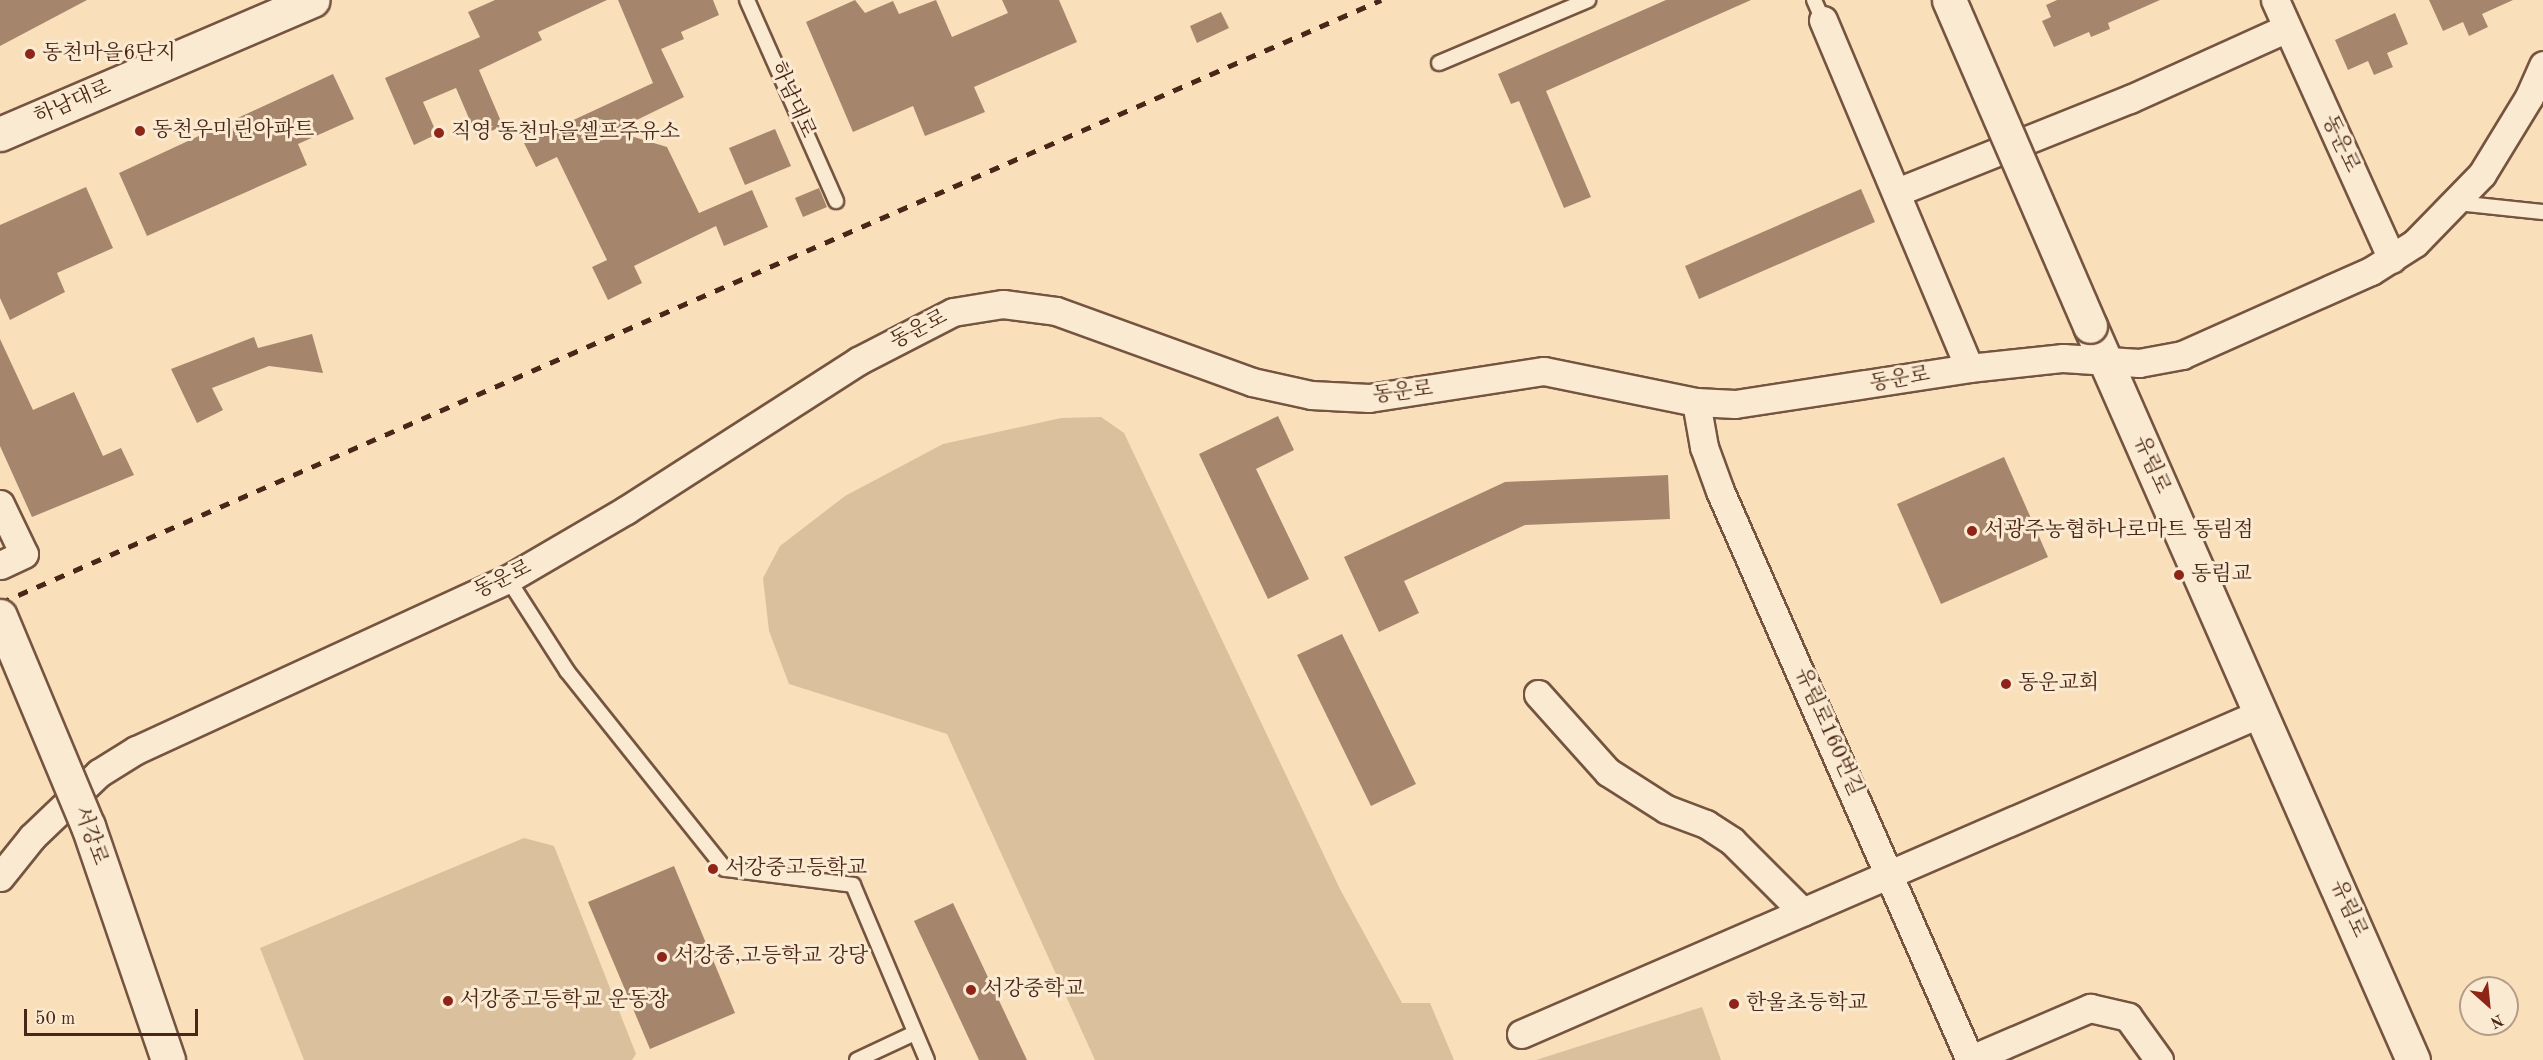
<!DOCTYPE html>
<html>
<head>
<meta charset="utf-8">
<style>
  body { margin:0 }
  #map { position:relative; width:2543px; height:1060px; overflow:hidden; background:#f9dfba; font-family:"Old Standard TT","Noto Serif KR",serif }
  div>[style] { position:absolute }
  .green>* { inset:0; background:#dbc09e }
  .building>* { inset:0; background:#a5866c }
  .roads { filter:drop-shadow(2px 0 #755440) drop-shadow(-2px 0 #755440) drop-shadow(0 2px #755440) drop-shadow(0 -2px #755440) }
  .service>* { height:14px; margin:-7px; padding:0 7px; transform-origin:7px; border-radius:7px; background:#fbead2 }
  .minor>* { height:27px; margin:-13.5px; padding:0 13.5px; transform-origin:13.5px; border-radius:13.5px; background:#fbead2 }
  .secondary>* { height:33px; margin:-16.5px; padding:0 16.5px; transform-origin:16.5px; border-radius:16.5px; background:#fbead2 }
  .rail>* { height:4.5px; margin-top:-2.25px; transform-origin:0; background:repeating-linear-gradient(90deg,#492618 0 10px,transparent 0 20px) }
  .bridges { filter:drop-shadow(2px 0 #755440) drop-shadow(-2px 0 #755440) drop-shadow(0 2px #755440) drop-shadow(0 -2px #755440) }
  .tertiary-bridge>* { height:33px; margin:-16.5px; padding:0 16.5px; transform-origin:16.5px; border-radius:16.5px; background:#fbead2 }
  .secondary-bridge>* { height:33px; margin:-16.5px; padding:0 16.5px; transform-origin:16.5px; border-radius:16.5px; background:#fbead2 }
  .dots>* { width:16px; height:16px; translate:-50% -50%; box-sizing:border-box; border:3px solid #fbead2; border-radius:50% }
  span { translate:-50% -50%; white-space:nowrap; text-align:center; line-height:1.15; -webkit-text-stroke:6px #fbead2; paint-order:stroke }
  .poi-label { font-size:21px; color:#492618 }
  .left { translate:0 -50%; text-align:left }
  .street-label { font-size:21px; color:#492618 }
  .north { position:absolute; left:2459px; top:976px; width:60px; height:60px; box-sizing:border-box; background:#fbead2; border:2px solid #b49c88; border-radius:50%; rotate:153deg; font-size:16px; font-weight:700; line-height:24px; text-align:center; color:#492618 }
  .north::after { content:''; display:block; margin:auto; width:21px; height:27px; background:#8f2418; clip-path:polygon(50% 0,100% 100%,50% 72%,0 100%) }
  .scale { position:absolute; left:24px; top:1009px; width:174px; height:27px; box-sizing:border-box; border:3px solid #492618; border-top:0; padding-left:8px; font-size:18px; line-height:21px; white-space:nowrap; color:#492618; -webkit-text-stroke:4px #fbead2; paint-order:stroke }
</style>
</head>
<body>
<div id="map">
  <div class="green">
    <i style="clip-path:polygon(1101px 417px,1124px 433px,1340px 889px,1402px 1003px,1430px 1003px,1454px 1060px,1095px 1060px,947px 734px,789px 684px,769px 631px,763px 578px,780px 546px,845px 496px,943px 444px,1061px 418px)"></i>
    <i style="clip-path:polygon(524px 838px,554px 846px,636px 1054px,632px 1060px,304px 1060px,260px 948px)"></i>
    <i style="clip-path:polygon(1702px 1007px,1721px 1060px,1536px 1060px)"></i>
  </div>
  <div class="building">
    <i style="clip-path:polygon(0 0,87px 0,0 46px)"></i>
    <i style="clip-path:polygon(495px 0,607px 0,538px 32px,542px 40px,479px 70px,503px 126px,477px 137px,456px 88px,423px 102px,437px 134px,414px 145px,385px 78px,480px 37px,468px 12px)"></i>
    <i style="clip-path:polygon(618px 0,713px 0,719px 15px,681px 32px,684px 39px,661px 49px,684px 97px,614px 131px,667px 147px,699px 213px,752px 190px,768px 227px,724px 246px,716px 226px,634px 266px,642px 283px,608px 300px,592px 267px,607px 260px,557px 157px,536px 167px,524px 143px,653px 83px)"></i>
    <i style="clip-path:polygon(855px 0,865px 13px,893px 1px,899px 14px,936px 0,952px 37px,1008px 13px,1002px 0,1059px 0,1077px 42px,974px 87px,985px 112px,968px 119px,925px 136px,913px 106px,853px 132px,806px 22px)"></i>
    <i style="clip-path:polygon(1666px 0,1751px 0,1546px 91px,1591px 197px,1564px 208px,1519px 101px,1511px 104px,1498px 74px)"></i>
    <i style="clip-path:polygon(2057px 0,2160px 0,2108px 23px,2110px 29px,2091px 37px,2089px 32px,2054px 47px,2042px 21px,2051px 17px,2046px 5px)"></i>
    <i style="clip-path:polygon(2429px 0,2513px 0,2482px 14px,2488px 27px,2469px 36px,2463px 22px,2443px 31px)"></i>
    <i style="clip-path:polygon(1221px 12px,1229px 28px,1197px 43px,1190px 26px)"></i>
    <i style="clip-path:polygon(2395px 13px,2408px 44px,2387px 53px,2393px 67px,2374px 75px,2368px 61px,2348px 70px,2335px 40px)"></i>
    <i style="clip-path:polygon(333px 74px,354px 119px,298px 144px,307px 165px,147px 236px,119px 173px)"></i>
    <i style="clip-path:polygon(775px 129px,791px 166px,745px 185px,729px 148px)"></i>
    <i style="clip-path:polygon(86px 187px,113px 248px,57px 273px,65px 292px,10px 320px,0 298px,0 225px)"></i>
    <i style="clip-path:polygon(819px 188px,827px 207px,803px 217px,795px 198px)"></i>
    <i style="clip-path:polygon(1861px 189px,1875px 222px,1699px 299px,1685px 266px)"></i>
    <i style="clip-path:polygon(312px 334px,323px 373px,269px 366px,212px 388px,223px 410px,197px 423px,171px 369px,254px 337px,258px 348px)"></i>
    <i style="clip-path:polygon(0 339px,33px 410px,74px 392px,103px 456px,121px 448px,134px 475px,32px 517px,0 446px)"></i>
    <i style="clip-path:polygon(1278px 416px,1294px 450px,1256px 469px,1309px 579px,1268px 599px,1199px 454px)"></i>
    <i style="clip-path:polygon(2004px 457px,2048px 557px,1941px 604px,1897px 504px)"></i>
    <i style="clip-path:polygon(1668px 475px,1670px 519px,1525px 525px,1404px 581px,1419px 613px,1379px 632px,1344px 557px,1505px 482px)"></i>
    <i style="clip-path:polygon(1342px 634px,1416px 784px,1371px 806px,1297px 655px)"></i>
    <i style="clip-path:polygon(674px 866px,735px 1013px,650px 1049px,588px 902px)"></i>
    <i style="clip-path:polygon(953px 903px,1027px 1060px,979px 1060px,914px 921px)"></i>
  </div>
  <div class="roads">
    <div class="service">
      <i style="left:747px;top:0;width:220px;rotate:66.1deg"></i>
      <i style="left:1814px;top:0;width:22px;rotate:66deg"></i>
      <i style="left:1439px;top:63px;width:162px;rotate:-22.9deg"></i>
      <i style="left:2457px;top:203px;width:86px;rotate:6deg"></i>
      <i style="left:508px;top:579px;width:109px;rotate:57.3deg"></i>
      <i style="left:567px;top:671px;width:253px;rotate:51.4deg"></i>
      <i style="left:725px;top:869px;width:129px;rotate:7.1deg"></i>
      <i style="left:853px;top:885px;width:190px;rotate:67.1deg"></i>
      <i style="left:857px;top:1060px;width:64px;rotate:-25deg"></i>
    </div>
    <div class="minor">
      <i style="left:2275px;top:0;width:284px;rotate:65.7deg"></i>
      <i style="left:1823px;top:20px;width:377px;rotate:67.2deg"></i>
      <i style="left:1897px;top:192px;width:251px;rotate:-21.8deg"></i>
      <i style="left:2130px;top:99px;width:172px;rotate:-24.3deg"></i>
      <i style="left:1696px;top:402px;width:46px;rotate:79.9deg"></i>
      <i style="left:1704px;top:447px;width:47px;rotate:70deg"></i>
      <i style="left:1720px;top:491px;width:621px;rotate:66.28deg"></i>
      <i style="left:0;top:504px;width:55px;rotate:64.4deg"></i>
      <i style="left:24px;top:554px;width:26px;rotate:155deg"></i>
      <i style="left:1538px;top:694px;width:105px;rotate:48.1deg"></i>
      <i style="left:1608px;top:772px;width:69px;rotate:32.5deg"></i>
      <i style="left:1666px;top:809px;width:43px;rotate:20.6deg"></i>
      <i style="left:1706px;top:824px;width:31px;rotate:33deg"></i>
      <i style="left:1732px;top:841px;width:100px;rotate:45deg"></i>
      <i style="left:0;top:877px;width:51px;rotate:-51.3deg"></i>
      <i style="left:32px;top:837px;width:93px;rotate:-43.7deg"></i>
      <i style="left:99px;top:773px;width:44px;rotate:-31.9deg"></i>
      <i style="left:136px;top:750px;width:409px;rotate:-24.7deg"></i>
      <i style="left:508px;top:579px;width:137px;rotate:-30.3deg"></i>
      <i style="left:626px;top:510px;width:276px;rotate:-32.7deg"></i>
      <i style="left:858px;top:361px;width:107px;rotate:-27.3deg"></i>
      <i style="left:953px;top:312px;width:51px;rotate:-9.1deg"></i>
      <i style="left:1003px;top:304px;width:53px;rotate:7.5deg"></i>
      <i style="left:1056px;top:311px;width:208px;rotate:19.9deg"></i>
      <i style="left:1252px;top:382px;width:60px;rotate:12.4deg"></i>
      <i style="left:1311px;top:395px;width:58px;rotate:3deg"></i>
      <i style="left:1369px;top:398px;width:177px;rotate:-8.8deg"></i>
      <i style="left:1544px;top:371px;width:155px;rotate:11.5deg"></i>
      <i style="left:1696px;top:402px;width:39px;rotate:3deg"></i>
      <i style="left:1735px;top:404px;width:237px;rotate:-8.7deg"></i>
      <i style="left:1969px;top:368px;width:95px;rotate:-6.1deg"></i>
      <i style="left:2063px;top:358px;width:76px;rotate:3.8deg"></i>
      <i style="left:2139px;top:363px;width:44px;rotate:-10.5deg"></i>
      <i style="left:2182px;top:355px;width:207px;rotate:-24deg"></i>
      <i style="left:2371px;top:271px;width:52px;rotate:-32.5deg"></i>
      <i style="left:2415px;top:243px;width:96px;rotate:-45.8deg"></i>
      <i style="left:2482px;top:174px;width:90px;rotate:-58.6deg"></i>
      <i style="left:2529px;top:97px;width:35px;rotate:-66deg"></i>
      <i style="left:1521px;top:1034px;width:807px;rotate:-23.45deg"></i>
      <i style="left:1969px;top:1060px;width:132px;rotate:-23.3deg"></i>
      <i style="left:2090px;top:1008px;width:39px;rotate:13deg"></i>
      <i style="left:2128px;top:1017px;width:53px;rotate:54.2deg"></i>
    </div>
    <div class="secondary">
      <i style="left:0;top:134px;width:340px;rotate:-23.2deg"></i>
      <i style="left:2090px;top:326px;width:802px;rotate:66.25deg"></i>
    </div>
  </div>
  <div class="rail">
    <i style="left:0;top:603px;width:1507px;rotate:-23.59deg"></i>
  </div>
  <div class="bridges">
    <div class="tertiary-bridge">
      <i style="left:1949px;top:0;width:355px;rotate:66.6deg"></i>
    </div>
    <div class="secondary-bridge">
      <i style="left:0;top:616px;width:228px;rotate:67.3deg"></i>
      <i style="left:88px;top:826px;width:247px;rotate:71.1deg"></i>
    </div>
  </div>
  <div class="dots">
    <i style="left:30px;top:54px;background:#8f2418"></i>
    <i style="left:140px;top:131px;background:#8f2418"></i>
    <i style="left:439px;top:133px;background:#8f2418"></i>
    <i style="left:1972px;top:531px;background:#8f2418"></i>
    <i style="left:2179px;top:575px;background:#8f2418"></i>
    <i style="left:2006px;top:684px;background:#8f2418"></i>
    <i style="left:713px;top:869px;background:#8f2418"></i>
    <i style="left:662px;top:957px;background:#8f2418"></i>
    <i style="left:971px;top:990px;background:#8f2418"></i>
    <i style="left:448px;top:1001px;background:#8f2418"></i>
    <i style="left:1734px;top:1004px;background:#8f2418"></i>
  </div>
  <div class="poi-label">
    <span class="left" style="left:42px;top:54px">동천마을6단지</span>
    <span class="left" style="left:152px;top:131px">동천우미린아파트</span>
    <span class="left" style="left:451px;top:133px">직영 동천마을셀프주유소</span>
    <span class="left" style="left:1984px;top:531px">서광주농협하나로마트 동림점</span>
    <span class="left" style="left:2191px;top:575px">동림교</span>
    <span class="left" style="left:2018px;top:684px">동운교회</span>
    <span class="left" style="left:725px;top:869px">서강중고등학교</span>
    <span class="left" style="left:674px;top:957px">서강중,고등학교 강당</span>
    <span class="left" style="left:983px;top:990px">서강중학교</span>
    <span class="left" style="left:460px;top:1001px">서강중고등학교 운동장</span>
    <span class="left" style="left:1746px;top:1004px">한울초등학교</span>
  </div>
  <div class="street-label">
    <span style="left:792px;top:100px;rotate:66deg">하남대로</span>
    <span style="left:73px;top:103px;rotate:-23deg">하남대로</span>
    <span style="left:2340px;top:144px;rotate:65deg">동운로</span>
    <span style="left:919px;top:330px;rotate:-27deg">동운로</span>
    <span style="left:1900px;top:380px;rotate:-10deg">동운로</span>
    <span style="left:1403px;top:393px;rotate:-7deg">동운로</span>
    <span style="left:2151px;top:465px;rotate:66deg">유림로</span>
    <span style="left:503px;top:580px;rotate:-26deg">동운로</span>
    <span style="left:1828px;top:732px;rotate:66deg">유림로160번길</span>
    <span style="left:90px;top:836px;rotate:70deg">서강로</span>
    <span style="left:2348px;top:909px;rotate:66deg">유림로</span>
  </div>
  <div class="north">N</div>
  <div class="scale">50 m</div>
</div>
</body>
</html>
